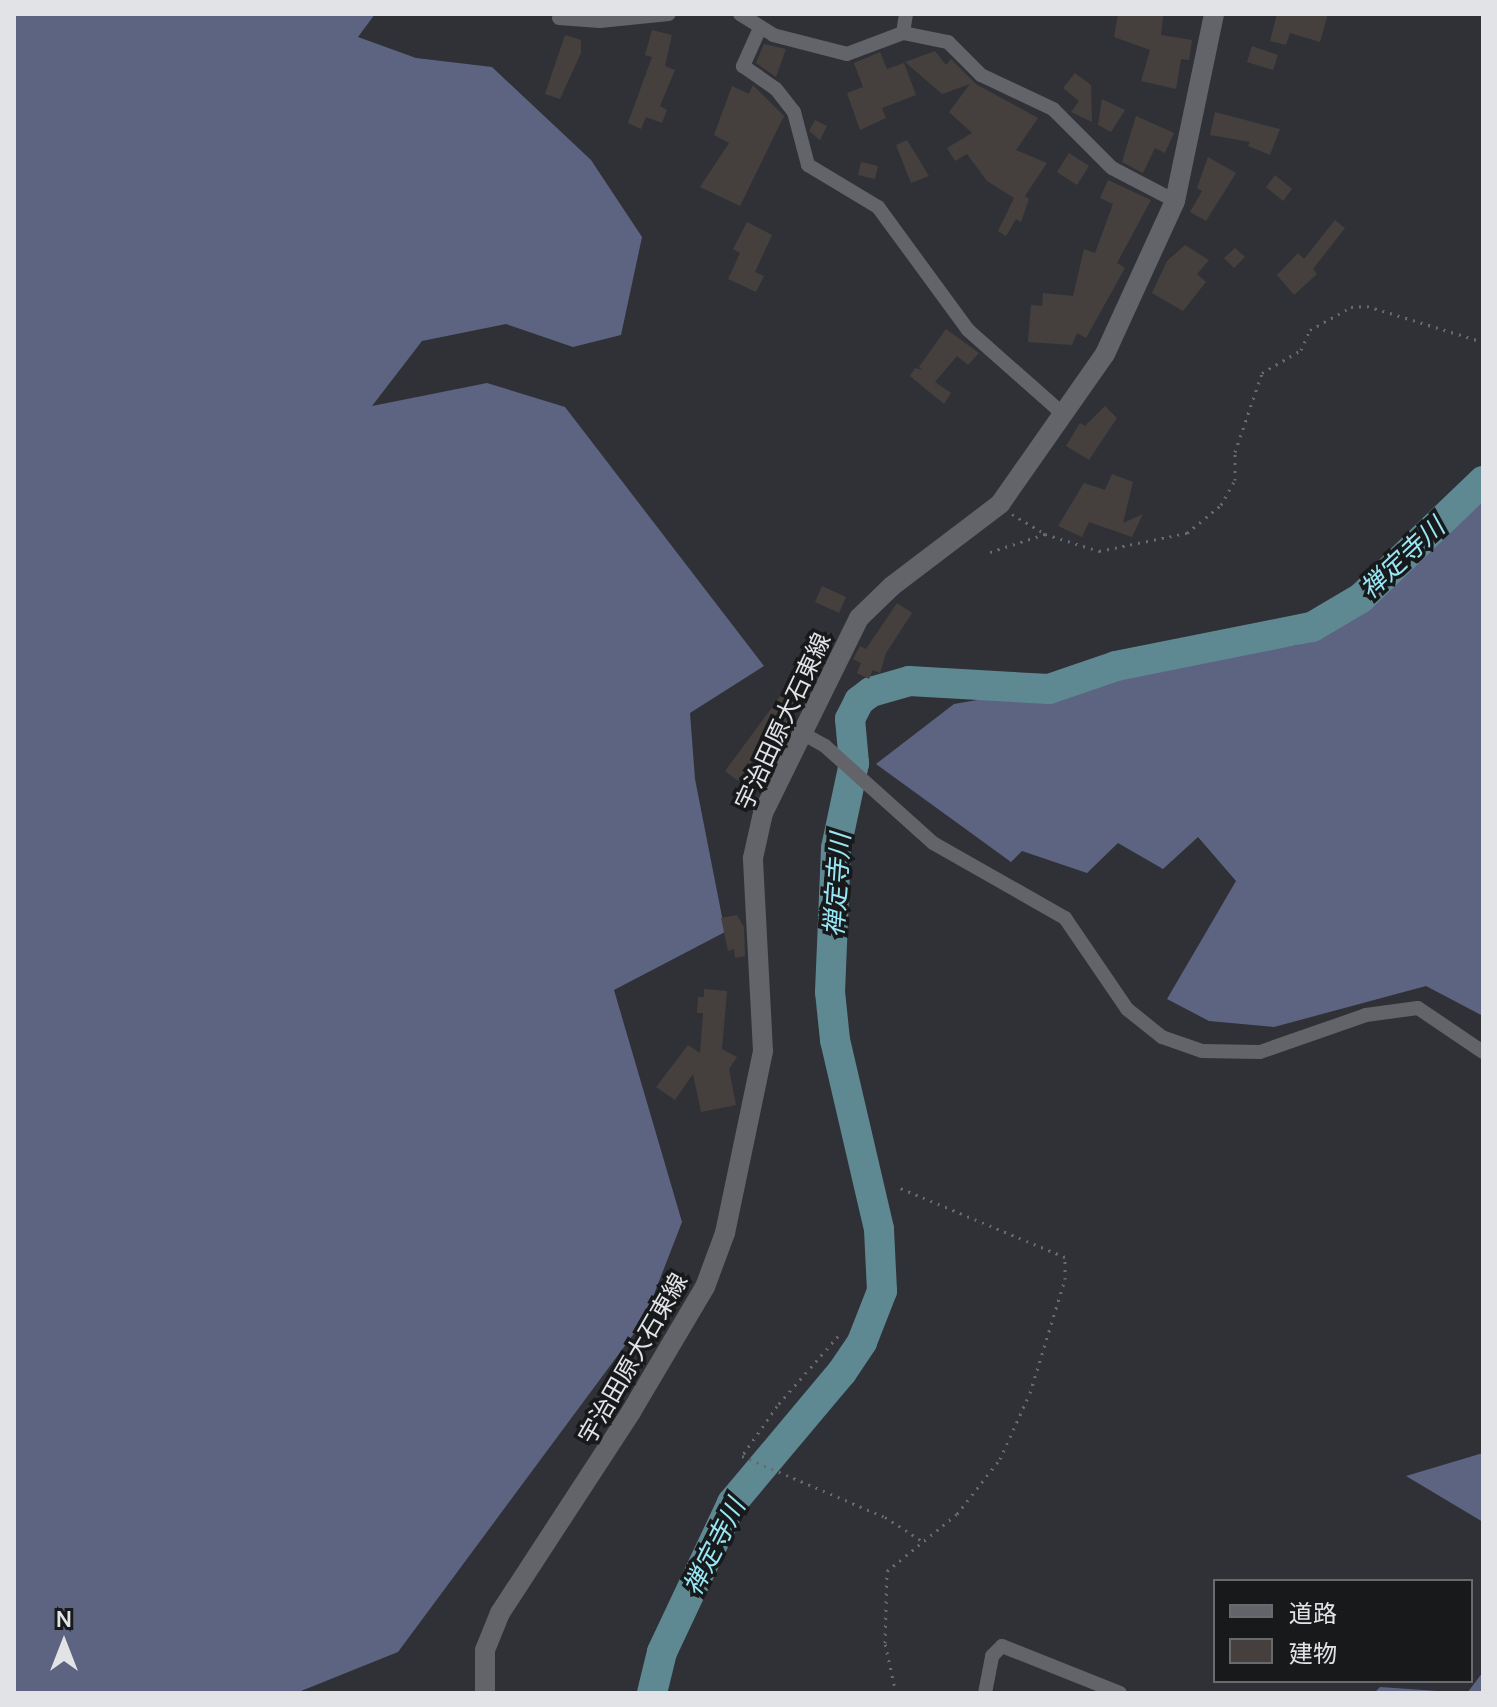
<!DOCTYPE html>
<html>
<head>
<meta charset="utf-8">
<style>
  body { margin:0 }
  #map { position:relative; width:1497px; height:1707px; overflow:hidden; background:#303136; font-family:Manrope,"Noto Sans JP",sans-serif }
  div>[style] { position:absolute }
  .forest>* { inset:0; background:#5d6482 }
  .river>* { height:30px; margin:-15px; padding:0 15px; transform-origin:15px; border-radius:15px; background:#5f8992 }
  .building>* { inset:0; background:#45403d }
  .path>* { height:3px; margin-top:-1.5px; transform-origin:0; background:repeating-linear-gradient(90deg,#696a6f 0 2px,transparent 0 8px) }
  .minor>* { height:14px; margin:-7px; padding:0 7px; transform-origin:7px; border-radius:7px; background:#63646a }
  .secondary>* { height:20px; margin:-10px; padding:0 10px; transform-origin:10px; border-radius:10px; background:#63646a }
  span { translate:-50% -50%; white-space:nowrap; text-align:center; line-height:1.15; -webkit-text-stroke:7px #18191b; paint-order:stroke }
  .street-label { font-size:24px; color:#e2e3e7 }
  .water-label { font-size:26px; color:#99e6f5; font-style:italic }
  .frame { position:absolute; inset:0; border:16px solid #e2e3e7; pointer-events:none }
  .legend { position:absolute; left:1213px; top:1579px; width:260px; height:104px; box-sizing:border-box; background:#18191b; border:2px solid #696a6d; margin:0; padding:10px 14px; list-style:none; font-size:24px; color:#e2e3e7 }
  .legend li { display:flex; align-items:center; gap:16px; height:40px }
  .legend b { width:40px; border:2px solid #696a6d }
  .north { position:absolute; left:24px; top:1603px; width:80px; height:80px; -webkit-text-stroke:6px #18191b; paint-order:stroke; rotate:0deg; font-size:22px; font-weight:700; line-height:32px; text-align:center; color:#e2e3e7 }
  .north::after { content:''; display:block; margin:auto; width:28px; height:36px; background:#e2e3e7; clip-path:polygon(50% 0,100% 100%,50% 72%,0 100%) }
</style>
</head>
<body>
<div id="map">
  <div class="forest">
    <i style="clip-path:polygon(14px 14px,375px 14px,358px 37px,416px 58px,492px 67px,591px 160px,642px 237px,621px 335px,573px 347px,506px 324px,422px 341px,372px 406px,487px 383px,565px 407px,764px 666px,690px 713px,695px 779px,725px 932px,614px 990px,682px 1222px,644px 1320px,398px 1652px,296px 1693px,14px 1693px)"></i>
    <i style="clip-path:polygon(1483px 489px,1483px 1016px,1426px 986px,1274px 1027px,1209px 1021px,1167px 999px,1236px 881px,1198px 837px,1163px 869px,1118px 843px,1087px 873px,1022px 851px,1011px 862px,876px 764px,954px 704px,1298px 645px)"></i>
    <i style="clip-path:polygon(1483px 1453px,1483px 1522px,1406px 1476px)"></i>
    <i style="clip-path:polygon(1483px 1672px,1483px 1693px,1374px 1693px,1380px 1687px,1467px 1693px)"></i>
  </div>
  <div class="river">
    <i style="left:652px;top:1693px;width:42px;rotate:-76.3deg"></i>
    <i style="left:662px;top:1652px;width:165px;rotate:-64.8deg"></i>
    <i style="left:732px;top:1503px;width:171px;rotate:-50deg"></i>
    <i style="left:842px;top:1372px;width:36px;rotate:-56deg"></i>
    <i style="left:862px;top:1342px;width:55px;rotate:-68.6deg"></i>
    <i style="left:882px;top:1291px;width:62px;rotate:-92.8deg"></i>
    <i style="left:879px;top:1229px;width:194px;rotate:-103.1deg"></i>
    <i style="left:835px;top:1040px;width:48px;rotate:-95.9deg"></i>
    <i style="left:830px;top:992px;width:144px;rotate:-87.6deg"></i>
    <i style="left:836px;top:848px;width:87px;rotate:-78deg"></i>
    <i style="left:854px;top:763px;width:44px;rotate:-95.2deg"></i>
    <i style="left:850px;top:719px;width:20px;rotate:-63deg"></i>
    <i style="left:859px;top:701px;width:15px;rotate:-37deg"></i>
    <i style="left:871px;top:692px;width:40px;rotate:-16deg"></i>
    <i style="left:909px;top:681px;width:140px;rotate:3.3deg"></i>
    <i style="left:1049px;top:689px;width:71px;rotate:-18.9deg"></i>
    <i style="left:1116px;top:666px;width:200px;rotate:-11.3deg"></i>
    <i style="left:1312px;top:627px;width:57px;rotate:-30.6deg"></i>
    <i style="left:1361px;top:598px;width:169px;rotate:-43.8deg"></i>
  </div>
  <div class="building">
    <i style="clip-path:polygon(1118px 14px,1163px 16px,1161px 35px,1192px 40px,1189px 60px,1181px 59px,1176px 89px,1141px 81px,1150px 50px,1114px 37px)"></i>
    <i style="clip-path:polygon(1277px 14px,1328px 14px,1320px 42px,1290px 33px,1286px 45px,1270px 41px)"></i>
    <i style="clip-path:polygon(652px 30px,672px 35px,665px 66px,675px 70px,660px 106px,667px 110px,662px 123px,646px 117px,641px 129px,628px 123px,652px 57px,645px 55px)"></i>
    <i style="clip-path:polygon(565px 35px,581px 40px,581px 53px,560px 99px,545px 94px)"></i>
    <i style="clip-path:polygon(764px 44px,786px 49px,776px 77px,756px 63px)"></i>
    <i style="clip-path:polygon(1252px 46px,1278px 55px,1273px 70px,1247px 62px)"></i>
    <i style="clip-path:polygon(935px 51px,946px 65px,951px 59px,976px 84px,1038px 118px,1016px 150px,1047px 163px,1025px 196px,1029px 199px,1021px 222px,1016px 219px,1006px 236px,998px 231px,1014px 198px,987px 181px,967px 154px,955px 161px,947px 148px,972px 133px,949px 112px,970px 84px,942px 94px,905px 62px)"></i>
    <i style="clip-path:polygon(880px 52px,887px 69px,904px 63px,916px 95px,882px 108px,886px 118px,860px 130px,847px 93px,863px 87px,854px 63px)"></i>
    <i style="clip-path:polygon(1075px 73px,1091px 85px,1092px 122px,1071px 112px,1079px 101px,1063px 88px)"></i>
    <i style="clip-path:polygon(753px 85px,784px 116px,740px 206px,700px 187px,729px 143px,714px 135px,732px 86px,749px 94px)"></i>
    <i style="clip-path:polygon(1102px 99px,1125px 110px,1111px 132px,1098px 125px)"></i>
    <i style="clip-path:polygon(1215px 112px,1280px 129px,1270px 155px,1248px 146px,1250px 142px,1210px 135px)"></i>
    <i style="clip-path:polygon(1136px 116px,1174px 133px,1165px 153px,1155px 148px,1143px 173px,1122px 162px)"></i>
    <i style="clip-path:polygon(815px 120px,827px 126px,820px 140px,809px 131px)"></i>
    <i style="clip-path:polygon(907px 140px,929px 176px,911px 183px,896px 145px)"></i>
    <i style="clip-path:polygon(1069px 153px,1089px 166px,1077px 185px,1057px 172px)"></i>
    <i style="clip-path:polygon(1208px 157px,1236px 173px,1206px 221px,1190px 212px,1202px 191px,1197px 188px)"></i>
    <i style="clip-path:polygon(861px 162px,878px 166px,875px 179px,858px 175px)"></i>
    <i style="clip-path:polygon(1275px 175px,1292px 189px,1283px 201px,1266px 187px)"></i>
    <i style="clip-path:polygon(1108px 180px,1151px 200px,1117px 263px,1125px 268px,1086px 338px,1077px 333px,1072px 345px,1028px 342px,1031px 305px,1042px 306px,1043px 293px,1073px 296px,1084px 249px,1095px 253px,1113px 204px,1100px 198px)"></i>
    <i style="clip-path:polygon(1335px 220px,1345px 228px,1313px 269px,1317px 274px,1294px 295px,1277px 275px,1298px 253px,1304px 259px)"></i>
    <i style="clip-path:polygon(747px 222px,772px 235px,755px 272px,764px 276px,756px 292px,728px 279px,740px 253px,733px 249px)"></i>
    <i style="clip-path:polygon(1185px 245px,1209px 260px,1197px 274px,1206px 282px,1183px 311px,1152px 293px,1167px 261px)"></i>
    <i style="clip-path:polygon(1235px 248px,1245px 257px,1234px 268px,1224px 258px)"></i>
    <i style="clip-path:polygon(946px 329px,979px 353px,968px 365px,957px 356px,935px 382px,951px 393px,944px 404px,910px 376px,915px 368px,923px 370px,919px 367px)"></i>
    <i style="clip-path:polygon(1105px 406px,1117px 418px,1089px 460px,1066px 446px,1080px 423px,1085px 426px)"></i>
    <i style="clip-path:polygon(1112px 474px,1133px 482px,1123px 523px,1143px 514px,1132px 537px,1089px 522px,1082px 537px,1058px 526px,1084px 483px,1105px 490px)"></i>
    <i style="clip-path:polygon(822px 586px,846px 597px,839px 613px,815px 602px)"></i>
    <i style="clip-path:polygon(897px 603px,912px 613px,886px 653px,880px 673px,873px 670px,869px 679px,857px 673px,861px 663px,853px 659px,860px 646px,866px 649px)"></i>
    <i style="clip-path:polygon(787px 687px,800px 698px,784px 717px,789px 721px,775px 738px,771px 735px,738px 781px,725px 771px)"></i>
    <i style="clip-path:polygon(737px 915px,744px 927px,745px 956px,735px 958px,734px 949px,728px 951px,721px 918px)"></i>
    <i style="clip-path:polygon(704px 989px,727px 991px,722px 1049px,737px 1057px,729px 1069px,736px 1105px,701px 1112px,693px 1074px,675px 1100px,656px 1087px,688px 1045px,700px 1053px,703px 1013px,697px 1013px,698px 997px,704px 997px)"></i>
  </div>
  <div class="path">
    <i style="left:1012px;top:514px;width:39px;rotate:31deg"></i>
    <i style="left:1045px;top:534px;width:57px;rotate:17.5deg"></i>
    <i style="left:1099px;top:551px;width:90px;rotate:-11.6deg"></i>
    <i style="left:1187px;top:533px;width:44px;rotate:-39.5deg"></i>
    <i style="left:1221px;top:505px;width:29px;rotate:-61deg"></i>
    <i style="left:1235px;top:480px;width:28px;rotate:-90deg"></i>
    <i style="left:1235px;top:452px;width:83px;rotate:-71.1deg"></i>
    <i style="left:1262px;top:373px;width:45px;rotate:-30.5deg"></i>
    <i style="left:1301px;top:350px;width:22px;rotate:-66deg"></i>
    <i style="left:1310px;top:330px;width:47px;rotate:-29.3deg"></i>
    <i style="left:1351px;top:307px;width:16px;rotate:-4deg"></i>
    <i style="left:1367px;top:306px;width:121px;rotate:17.2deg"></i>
    <i style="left:990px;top:552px;width:58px;rotate:-18.1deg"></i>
    <i style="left:838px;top:1336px;width:93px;rotate:131.1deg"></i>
    <i style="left:777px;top:1406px;width:61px;rotate:125deg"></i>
    <i style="left:742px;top:1456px;width:155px;rotate:23.1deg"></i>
    <i style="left:885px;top:1517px;width:44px;rotate:33deg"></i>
    <i style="left:896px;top:1693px;width:51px;rotate:-102.4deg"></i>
    <i style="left:885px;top:1643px;width:72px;rotate:-88.4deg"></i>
    <i style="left:887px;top:1571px;width:90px;rotate:-39.2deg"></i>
    <i style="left:957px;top:1514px;width:70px;rotate:-52deg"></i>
    <i style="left:1000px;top:1459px;width:72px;rotate:-65.6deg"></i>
    <i style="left:1030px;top:1393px;width:119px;rotate:-72.9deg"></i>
    <i style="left:1065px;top:1279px;width:22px;rotate:-90deg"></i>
    <i style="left:1065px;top:1257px;width:181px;rotate:-157.3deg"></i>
  </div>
  <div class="minor">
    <i style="left:740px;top:14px;width:39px;rotate:32deg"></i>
    <i style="left:773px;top:35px;width:76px;rotate:14.4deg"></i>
    <i style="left:847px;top:54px;width:60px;rotate:-20.6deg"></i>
    <i style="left:903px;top:33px;width:46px;rotate:11.3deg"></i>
    <i style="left:948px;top:42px;width:47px;rotate:45deg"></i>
    <i style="left:981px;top:75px;width:80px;rotate:25.3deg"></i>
    <i style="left:1053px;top:109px;width:83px;rotate:45deg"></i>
    <i style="left:1112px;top:168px;width:71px;rotate:27.6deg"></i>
    <i style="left:559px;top:18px;width:41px;rotate:4.2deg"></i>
    <i style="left:600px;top:21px;width:69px;rotate:-5.8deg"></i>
    <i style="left:760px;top:28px;width:42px;rotate:114.1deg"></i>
    <i style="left:743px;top:66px;width:40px;rotate:34.9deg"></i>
    <i style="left:776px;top:89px;width:29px;rotate:52deg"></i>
    <i style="left:794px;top:112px;width:55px;rotate:75.2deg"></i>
    <i style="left:808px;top:165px;width:82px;rotate:31deg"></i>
    <i style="left:878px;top:207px;width:152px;rotate:53.8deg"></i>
    <i style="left:968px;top:330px;width:128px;rotate:41.5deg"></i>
    <i style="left:903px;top:33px;width:19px;rotate:-81deg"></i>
    <i style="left:800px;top:732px;width:29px;rotate:29deg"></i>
    <i style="left:825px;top:746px;width:145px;rotate:41.9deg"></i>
    <i style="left:933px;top:843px;width:152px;rotate:29.6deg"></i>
    <i style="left:1065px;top:918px;width:110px;rotate:55.7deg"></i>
    <i style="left:1127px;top:1009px;width:45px;rotate:38.7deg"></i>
    <i style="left:1162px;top:1037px;width:42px;rotate:19.3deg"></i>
    <i style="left:1202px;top:1051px;width:58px;rotate:1deg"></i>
    <i style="left:1260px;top:1052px;width:112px;rotate:-19.2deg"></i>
    <i style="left:1366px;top:1015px;width:52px;rotate:-7.7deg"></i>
    <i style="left:1418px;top:1008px;width:78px;rotate:34.1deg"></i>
    <i style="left:985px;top:1693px;width:38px;rotate:-79deg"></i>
    <i style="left:992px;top:1656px;width:14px;rotate:-45deg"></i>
    <i style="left:1002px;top:1646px;width:127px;rotate:21.7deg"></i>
  </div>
  <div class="secondary">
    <i style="left:485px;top:1693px;width:43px;rotate:-90deg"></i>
    <i style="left:485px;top:1650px;width:40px;rotate:-68deg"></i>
    <i style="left:500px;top:1613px;width:240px;rotate:-56.9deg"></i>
    <i style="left:631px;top:1412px;width:145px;rotate:-59.4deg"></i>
    <i style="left:705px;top:1287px;width:58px;rotate:-69.7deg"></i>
    <i style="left:725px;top:1233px;width:186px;rotate:-78.2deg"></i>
    <i style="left:763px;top:1051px;width:193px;rotate:-93deg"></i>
    <i style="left:753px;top:858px;width:46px;rotate:-77.5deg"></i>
    <i style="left:763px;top:813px;width:217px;rotate:-63.8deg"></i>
    <i style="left:859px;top:618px;width:46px;rotate:-44.1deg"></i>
    <i style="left:892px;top:586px;width:136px;rotate:-37.2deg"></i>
    <i style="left:1000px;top:504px;width:183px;rotate:-55deg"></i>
    <i style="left:1105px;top:354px;width:168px;rotate:-65.4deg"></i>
    <i style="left:1175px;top:201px;width:191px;rotate:-78.2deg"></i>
  </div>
  <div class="street-label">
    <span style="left:782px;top:721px;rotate:-65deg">宇治田原大石東線</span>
    <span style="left:632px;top:1358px;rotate:-60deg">宇治田原大石東線</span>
  </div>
  <div class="water-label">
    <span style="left:1402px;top:558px;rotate:-43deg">禅定寺川</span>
    <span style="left:837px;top:885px;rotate:-86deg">禅定寺川</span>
    <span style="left:714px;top:1547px;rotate:-63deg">禅定寺川</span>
  </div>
  <div class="frame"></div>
  <ul class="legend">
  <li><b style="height:10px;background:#63646a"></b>道路</li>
  <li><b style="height:22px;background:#45403d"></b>建物</li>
  </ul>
  <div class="north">N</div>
</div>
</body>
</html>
